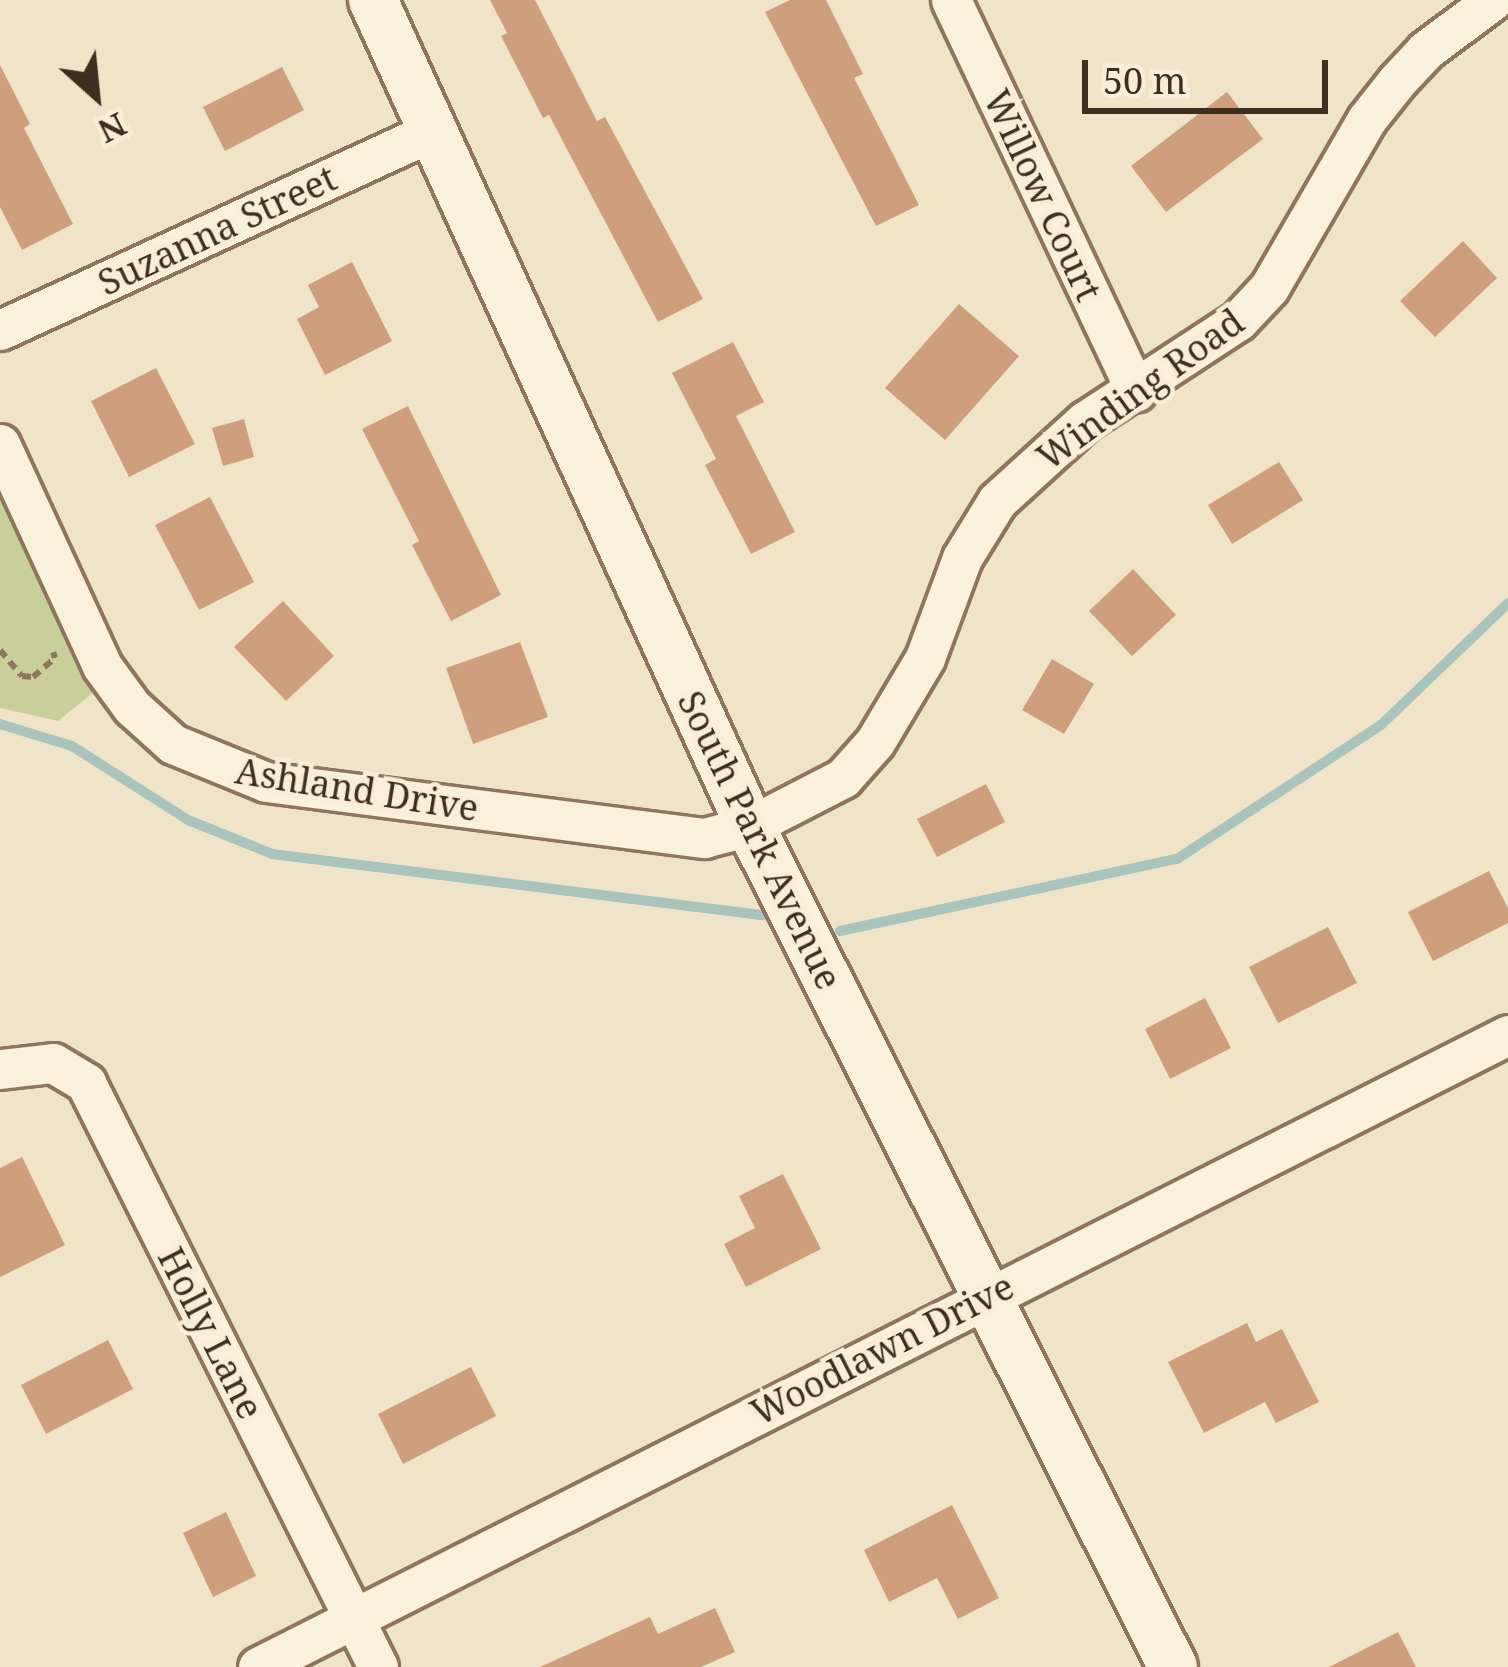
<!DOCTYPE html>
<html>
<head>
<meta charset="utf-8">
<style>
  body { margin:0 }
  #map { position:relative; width:1508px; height:1667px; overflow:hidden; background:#f0e4c8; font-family:"Noto Serif",serif }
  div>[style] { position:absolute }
  .green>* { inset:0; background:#c9cf9b }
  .stream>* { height:10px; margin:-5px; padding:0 5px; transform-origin:5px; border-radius:5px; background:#a9c4bc }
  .building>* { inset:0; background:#cf9f7d }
  .path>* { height:6px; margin-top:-3px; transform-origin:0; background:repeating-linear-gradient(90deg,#8d765c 0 9px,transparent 0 15px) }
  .roads { filter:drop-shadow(3px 0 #8d765c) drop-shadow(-3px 0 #8d765c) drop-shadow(0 3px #8d765c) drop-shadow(0 -3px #8d765c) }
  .minor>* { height:39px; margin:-19.5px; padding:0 19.5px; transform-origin:19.5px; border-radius:19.5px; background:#faf1dc }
  .tertiary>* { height:48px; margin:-24px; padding:0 24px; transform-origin:24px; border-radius:24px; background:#faf1dc }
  span { translate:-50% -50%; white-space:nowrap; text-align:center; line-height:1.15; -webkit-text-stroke:9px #f7eed8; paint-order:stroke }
  .street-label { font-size:36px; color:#3d2e20 }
  .north { position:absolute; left:36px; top:36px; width:120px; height:120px; -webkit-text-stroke:9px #f7eed8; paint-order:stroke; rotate:153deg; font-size:33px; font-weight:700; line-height:48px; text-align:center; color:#3d2e20 }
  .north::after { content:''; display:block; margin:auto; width:42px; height:54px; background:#3d2e20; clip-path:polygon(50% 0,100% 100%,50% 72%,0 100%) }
  .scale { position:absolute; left:1082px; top:60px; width:246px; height:54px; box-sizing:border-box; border:6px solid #3d2e20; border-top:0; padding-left:15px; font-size:36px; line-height:42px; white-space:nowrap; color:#3d2e20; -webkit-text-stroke:9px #f7eed8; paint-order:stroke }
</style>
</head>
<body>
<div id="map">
  <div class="green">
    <i style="clip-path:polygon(0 490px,95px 691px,58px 721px,0 708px)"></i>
  </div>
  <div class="stream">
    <i style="left:0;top:724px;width:75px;rotate:17deg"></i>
    <i style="left:72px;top:746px;width:138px;rotate:32.5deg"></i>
    <i style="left:188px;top:820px;width:91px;rotate:22deg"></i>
    <i style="left:272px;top:854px;width:495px;rotate:7.1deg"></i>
    <i style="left:840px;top:931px;width:345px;rotate:-12.1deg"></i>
    <i style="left:1177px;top:859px;width:244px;rotate:-33.3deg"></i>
    <i style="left:1381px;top:725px;width:176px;rotate:-43.8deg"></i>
  </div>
  <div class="building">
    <i style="clip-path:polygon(490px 0,535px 0,597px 121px,605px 117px,703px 299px,658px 322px,549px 115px,543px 118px,501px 36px,507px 33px)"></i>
    <i style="clip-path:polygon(790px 0,826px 0,863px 74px,854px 78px,919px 205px,876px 226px,765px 12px)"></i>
    <i style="clip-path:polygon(0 65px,30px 124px,24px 128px,73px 224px,22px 250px,0 207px)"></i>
    <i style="clip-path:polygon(282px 67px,304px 110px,225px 151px,203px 107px)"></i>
    <i style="clip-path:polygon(1227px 92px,1263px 139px,1166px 212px,1131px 166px)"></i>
    <i style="clip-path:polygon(1463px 241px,1497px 278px,1435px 337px,1400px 301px)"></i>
    <i style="clip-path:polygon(352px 262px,392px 341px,325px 375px,297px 319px,319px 307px,308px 285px)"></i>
    <i style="clip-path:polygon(959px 304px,1019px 356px,945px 440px,885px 388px)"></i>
    <i style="clip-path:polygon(733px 342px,764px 402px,736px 416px,795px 532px,751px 554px,705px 465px,716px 459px,672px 373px)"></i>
    <i style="clip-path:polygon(156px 368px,195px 444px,129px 477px,91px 401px)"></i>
    <i style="clip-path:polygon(408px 406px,501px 595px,451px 621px,412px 545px,419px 541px,362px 429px)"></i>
    <i style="clip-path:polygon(244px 419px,254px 457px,223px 466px,212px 428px)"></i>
    <i style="clip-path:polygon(1279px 462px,1303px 500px,1232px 544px,1208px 505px)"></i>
    <i style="clip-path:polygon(210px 497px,254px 582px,199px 610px,155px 525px)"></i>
    <i style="clip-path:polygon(1133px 569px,1176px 615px,1132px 656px,1089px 611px)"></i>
    <i style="clip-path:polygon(283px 601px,334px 656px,286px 701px,234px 647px)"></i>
    <i style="clip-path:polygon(520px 642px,548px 717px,473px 744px,446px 668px)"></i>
    <i style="clip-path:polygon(1052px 659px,1094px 684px,1064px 734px,1022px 710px)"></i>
    <i style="clip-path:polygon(986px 784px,1005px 822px,937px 857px,917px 819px)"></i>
    <i style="clip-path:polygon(1489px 871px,1508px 908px,1508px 923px,1433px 961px,1408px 912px)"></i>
    <i style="clip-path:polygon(1328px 927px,1357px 983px,1278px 1023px,1249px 967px)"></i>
    <i style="clip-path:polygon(1205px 998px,1231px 1048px,1170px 1079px,1145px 1029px)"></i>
    <i style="clip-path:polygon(22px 1157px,65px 1245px,0 1277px,0 1168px)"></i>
    <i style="clip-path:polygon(783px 1174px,821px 1249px,746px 1287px,724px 1244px,755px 1228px,739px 1196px)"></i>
    <i style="clip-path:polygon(1247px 1323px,1256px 1342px,1282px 1329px,1319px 1402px,1276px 1423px,1265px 1402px,1204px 1433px,1168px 1362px)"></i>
    <i style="clip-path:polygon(108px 1340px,133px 1389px,46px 1434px,21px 1385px)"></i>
    <i style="clip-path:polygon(471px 1367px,496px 1416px,403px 1464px,378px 1414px)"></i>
    <i style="clip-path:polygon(952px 1505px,999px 1598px,958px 1619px,937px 1578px,889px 1602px,864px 1550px)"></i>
    <i style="clip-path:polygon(226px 1512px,256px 1576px,213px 1597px,183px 1533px)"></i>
    <i style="clip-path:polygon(715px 1608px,735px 1652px,701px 1667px,540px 1667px,650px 1617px,658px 1634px)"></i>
    <i style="clip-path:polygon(1398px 1632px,1416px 1667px,1329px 1667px)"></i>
  </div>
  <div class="path">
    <i style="left:0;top:650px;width:34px;rotate:50deg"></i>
    <i style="left:22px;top:676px;width:11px;rotate:5deg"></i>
    <i style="left:33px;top:677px;width:29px;rotate:-41deg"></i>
    <i style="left:55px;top:658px;width:6px;rotate:-108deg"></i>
  </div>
  <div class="roads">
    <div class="minor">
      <i style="left:951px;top:0;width:433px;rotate:64.7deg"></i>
      <i style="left:0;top:330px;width:479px;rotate:-24.7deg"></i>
      <i style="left:0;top:444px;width:244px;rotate:65.3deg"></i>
      <i style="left:102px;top:666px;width:51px;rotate:53.8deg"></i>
      <i style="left:132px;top:707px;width:55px;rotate:42.1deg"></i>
      <i style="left:173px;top:744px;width:100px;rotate:22.2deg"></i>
      <i style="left:266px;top:782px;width:442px;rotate:7.3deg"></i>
      <i style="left:704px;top:838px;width:48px;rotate:-14.6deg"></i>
      <i style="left:750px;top:826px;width:105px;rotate:-27.3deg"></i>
      <i style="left:843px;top:778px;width:48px;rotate:-48.4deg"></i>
      <i style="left:875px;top:742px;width:98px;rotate:-59.2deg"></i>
      <i style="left:925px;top:658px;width:107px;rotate:-69.7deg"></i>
      <i style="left:962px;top:558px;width:67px;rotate:-58.4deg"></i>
      <i style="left:997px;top:501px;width:119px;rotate:-42.3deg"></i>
      <i style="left:1085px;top:421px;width:183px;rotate:-33.2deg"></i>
      <i style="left:1238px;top:321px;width:45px;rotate:-46.8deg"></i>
      <i style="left:1269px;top:288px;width:195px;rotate:-59.9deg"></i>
      <i style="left:1367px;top:119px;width:48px;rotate:-51.7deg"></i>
      <i style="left:1397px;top:81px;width:42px;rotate:-46.9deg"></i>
      <i style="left:1426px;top:50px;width:84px;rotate:-36.7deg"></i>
      <i style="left:0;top:1069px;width:53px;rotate:-6.5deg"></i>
      <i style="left:53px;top:1063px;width:39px;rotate:31deg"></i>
      <i style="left:86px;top:1083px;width:653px;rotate:63.43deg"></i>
      <i style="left:258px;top:1667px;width:1401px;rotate:-26.82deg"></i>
    </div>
    <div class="tertiary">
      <i style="left:373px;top:0;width:908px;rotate:65.47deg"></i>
      <i style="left:750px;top:826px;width:941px;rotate:63.3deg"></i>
    </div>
  </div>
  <div class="street-label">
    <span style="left:1043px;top:195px;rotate:65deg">Willow Court</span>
    <span style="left:217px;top:230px;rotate:-25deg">Suzanna Street</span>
    <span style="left:1140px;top:389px;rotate:-36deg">Winding Road</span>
    <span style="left:357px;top:789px;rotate:9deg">Ashland Drive</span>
    <span style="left:760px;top:840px;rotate:64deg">South Park Avenue</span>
    <span style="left:211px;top:1333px;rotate:63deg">Holly Lane</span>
    <span style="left:882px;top:1349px;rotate:-27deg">Woodlawn Drive</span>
  </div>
  <div class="north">N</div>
  <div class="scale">50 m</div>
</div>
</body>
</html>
